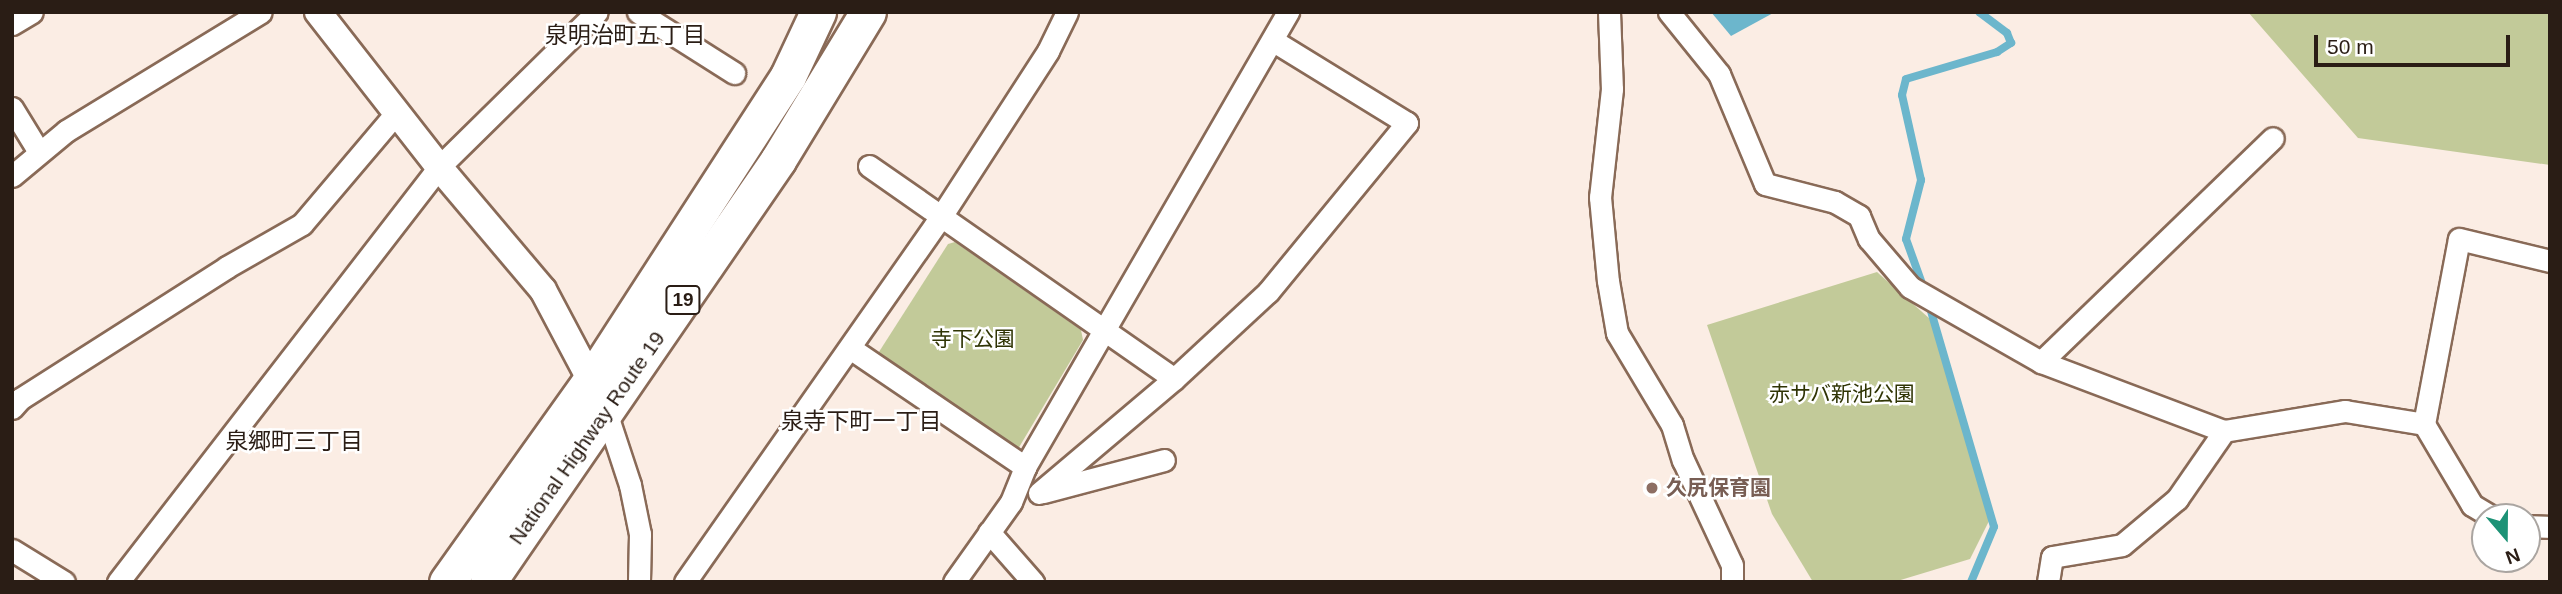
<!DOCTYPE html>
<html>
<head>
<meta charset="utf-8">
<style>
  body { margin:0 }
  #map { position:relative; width:2562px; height:594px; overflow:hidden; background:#fbede4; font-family:Arial,"Noto Sans JP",sans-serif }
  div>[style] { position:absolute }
  .green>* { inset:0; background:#c2ca99 }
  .water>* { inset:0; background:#6cb6cc }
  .stream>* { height:8px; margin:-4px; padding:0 4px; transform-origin:4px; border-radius:4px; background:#6cb6cc }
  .roads { filter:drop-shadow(2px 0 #896a57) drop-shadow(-2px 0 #896a57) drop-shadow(0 2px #896a57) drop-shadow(0 -2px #896a57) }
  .minor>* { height:21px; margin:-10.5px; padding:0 10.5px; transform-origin:10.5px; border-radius:10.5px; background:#fff }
  .tertiary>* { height:26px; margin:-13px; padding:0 13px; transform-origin:13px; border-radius:13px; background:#fff }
  .trunk>* { height:35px; margin:-17.5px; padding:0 17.5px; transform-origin:17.5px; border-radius:17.5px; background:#fff }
  .dots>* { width:19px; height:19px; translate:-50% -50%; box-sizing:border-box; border:4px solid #fff; border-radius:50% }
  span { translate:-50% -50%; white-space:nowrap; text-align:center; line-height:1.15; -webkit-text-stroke:5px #fff; paint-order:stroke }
  .shield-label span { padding:2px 5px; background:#fff; border:2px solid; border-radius:5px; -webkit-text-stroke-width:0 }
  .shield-label { font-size:19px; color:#2a1d15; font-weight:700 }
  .park-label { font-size:21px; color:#2f3404 }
  .street-label { font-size:21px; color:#2a1d15 }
  .education-label { font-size:21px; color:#785e54; font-weight:700 }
  .left { translate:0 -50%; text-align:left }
  .neighbourhood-label { font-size:23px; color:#2a1d15 }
  .frame { position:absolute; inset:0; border:14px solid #2a1d15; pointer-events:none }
  .north { position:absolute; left:2471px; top:503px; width:70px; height:70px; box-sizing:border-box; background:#fff; border:2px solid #aaa5a1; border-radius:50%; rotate:160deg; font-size:19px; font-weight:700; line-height:28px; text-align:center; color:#2a1d15 }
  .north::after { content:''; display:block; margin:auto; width:24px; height:32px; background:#1d9276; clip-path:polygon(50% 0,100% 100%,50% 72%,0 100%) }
  .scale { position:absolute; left:2314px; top:35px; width:196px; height:32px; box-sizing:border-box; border:4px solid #2a1d15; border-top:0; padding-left:9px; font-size:21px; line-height:24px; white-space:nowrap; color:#2a1d15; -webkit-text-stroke:5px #fff; paint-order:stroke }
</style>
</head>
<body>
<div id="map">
  <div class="green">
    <i style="clip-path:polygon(2248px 12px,2550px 12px,2550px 165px,2358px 138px)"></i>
    <i style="clip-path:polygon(955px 242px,1081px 330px,1083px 340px,1018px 449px,1013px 450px,877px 355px,948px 244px)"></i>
    <i style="clip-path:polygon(1877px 272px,1930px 319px,1989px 521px,1970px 559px,1894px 582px,1813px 582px,1772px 514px,1707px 325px)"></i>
  </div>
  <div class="water">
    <i style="clip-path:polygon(1711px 12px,1775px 12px,1731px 36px)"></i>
  </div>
  <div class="stream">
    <i style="left:1924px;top:289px;width:53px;rotate:-109.8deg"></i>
    <i style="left:1906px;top:239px;width:61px;rotate:-75.7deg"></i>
    <i style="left:1921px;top:180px;width:87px;rotate:-102.6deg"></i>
    <i style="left:1902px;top:95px;width:16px;rotate:-76deg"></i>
    <i style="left:1906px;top:79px;width:95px;rotate:-16.5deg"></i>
    <i style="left:1997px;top:52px;width:17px;rotate:-33deg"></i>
    <i style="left:2011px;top:43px;width:11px;rotate:-112deg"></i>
    <i style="left:2007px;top:33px;width:35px;rotate:-143deg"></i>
    <i style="left:1928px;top:301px;width:235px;rotate:73.7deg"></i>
    <i style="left:1994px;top:527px;width:60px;rotate:112.7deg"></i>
  </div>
  <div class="roads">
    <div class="minor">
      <i style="left:638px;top:12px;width:114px;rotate:32.4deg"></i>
      <i style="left:1609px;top:12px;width:77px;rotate:87.8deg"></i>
      <i style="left:1612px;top:89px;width:109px;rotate:96.3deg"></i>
      <i style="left:1600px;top:197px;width:84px;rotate:84.6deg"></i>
      <i style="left:1608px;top:281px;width:53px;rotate:80.2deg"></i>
      <i style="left:1617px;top:333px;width:107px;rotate:59.1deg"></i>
      <i style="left:1672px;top:425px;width:37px;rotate:73deg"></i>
      <i style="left:1683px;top:460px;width:116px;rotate:65deg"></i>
      <i style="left:1732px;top:565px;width:17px;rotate:90deg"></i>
      <i style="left:1669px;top:12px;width:80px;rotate:51.1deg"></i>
      <i style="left:1719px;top:74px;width:119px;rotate:67.3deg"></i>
      <i style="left:1765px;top:184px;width:72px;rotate:14.4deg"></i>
      <i style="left:1835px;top:202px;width:28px;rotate:30deg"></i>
      <i style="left:1859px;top:216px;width:25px;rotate:67deg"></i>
      <i style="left:1869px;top:239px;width:63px;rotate:49.5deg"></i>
      <i style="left:1910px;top:287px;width:151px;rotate:29.8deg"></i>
      <i style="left:2041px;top:362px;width:196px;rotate:20.7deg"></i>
      <i style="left:2224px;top:431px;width:123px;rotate:-9.4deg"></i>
      <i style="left:2345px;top:411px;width:80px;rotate:9.3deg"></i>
      <i style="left:2424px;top:424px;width:94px;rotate:59.3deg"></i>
      <i style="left:2472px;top:505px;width:23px;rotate:31deg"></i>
      <i style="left:12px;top:24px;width:23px;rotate:-31deg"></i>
      <i style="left:12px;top:108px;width:52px;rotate:58.5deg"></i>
      <i style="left:869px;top:166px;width:372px;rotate:34.9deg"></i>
      <i style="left:12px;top:176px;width:70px;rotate:-39.8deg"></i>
      <i style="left:66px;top:131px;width:228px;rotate:-31.4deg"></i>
      <i style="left:850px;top:348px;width:212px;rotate:34.2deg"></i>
      <i style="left:2041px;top:362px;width:322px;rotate:-44deg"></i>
      <i style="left:12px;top:408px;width:12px;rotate:-48deg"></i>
      <i style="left:20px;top:399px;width:246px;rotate:-32.5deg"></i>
      <i style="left:227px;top:267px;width:86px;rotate:-29.8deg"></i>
      <i style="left:302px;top:224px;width:145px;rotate:-49.7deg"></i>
      <i style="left:606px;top:412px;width:77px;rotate:71.8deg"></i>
      <i style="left:630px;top:485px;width:50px;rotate:78.5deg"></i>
      <i style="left:640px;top:534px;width:48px;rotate:91.2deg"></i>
      <i style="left:2424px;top:424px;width:188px;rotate:-79.3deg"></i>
      <i style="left:2459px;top:239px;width:94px;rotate:13.6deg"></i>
      <i style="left:1043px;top:492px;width:125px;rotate:-14.8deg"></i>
      <i style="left:1039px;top:493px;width:177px;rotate:-40.2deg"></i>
      <i style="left:1174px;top:379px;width:128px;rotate:-42.8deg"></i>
      <i style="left:1268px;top:292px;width:219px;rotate:-50.6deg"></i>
      <i style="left:1407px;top:123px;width:158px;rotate:-148.4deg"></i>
      <i style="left:2527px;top:526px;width:23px;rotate:2deg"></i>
      <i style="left:989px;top:532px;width:67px;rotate:48.7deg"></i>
      <i style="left:12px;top:550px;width:61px;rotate:31.6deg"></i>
      <i style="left:118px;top:582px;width:525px;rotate:-52.28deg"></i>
      <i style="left:439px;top:167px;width:221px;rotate:-44.5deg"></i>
      <i style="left:685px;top:582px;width:448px;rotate:-55deg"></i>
      <i style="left:942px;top:215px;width:195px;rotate:-57.1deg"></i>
      <i style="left:1048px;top:51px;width:43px;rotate:-64deg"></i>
      <i style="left:954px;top:582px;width:98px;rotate:-54.5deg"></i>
      <i style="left:1011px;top:502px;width:38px;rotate:-68deg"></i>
      <i style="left:1025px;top:467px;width:526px;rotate:-59.97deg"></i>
      <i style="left:2048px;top:582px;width:25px;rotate:-81deg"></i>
      <i style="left:2052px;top:557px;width:71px;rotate:-9.7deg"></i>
      <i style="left:2122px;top:545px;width:72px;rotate:-39.9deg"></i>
      <i style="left:2177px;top:499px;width:83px;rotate:-55.3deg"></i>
    </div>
    <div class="tertiary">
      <i style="left:318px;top:12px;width:197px;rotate:52deg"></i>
      <i style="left:439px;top:167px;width:161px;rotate:49.8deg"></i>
      <i style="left:543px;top:290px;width:118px;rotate:62.1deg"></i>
    </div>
    <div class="trunk">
      <i style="left:447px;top:582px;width:249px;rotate:-54.5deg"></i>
      <i style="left:592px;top:379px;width:361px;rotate:-57.1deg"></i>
      <i style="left:788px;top:76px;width:71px;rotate:-64.9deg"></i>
      <i style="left:488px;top:582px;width:512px;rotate:-55.5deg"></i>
      <i style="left:778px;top:160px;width:173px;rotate:-58.7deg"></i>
    </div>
  </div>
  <div class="dots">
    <i style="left:1652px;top:488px;background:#8d6e63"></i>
  </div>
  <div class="shield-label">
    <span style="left:683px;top:300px">19</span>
  </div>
  <div class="park-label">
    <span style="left:973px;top:339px">寺下公園</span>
    <span style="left:1842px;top:394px">赤サバ新池公園</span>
  </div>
  <div class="street-label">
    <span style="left:587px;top:438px;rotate:-55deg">National Highway Route 19</span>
  </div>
  <div class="education-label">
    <span class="left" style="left:1666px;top:488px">久尻保育園</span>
  </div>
  <div class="neighbourhood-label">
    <span style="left:625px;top:35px">泉明治町五丁目</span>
    <span style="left:861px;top:421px">泉寺下町一丁目</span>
    <span style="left:294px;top:441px">泉郷町三丁目</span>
  </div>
  <div class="frame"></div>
  <div class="north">N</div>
  <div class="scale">50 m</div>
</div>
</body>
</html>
